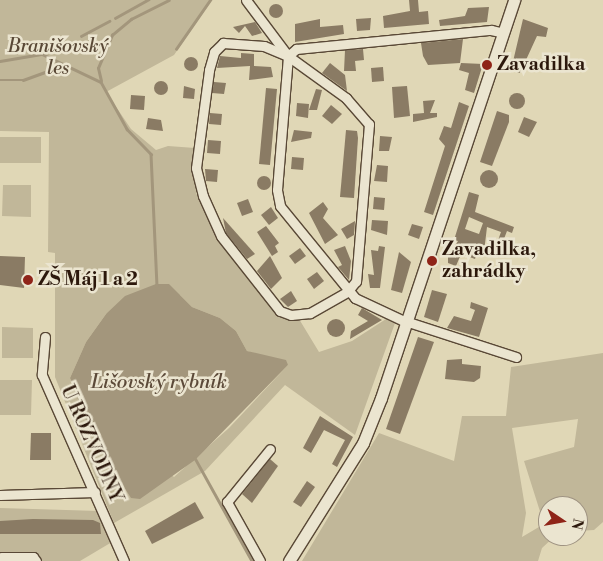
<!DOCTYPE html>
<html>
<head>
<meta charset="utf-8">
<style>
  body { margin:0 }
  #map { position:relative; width:603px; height:561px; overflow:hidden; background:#e0d7b6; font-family:"Libre Bodoni",serif }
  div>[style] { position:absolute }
  .green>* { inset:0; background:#c1b799 }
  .water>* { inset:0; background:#a3967c }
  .stream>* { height:2.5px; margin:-1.25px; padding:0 1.25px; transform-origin:1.25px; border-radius:1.25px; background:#a3967c }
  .building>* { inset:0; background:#8a7b64 }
  .round { border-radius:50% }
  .roads { filter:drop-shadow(1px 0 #594836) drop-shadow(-1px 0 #594836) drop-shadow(0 1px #594836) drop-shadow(0 -1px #594836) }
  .street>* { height:9px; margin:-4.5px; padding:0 4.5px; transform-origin:4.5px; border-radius:4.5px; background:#ebe5d0 }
  .secondary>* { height:11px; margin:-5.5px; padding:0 5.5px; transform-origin:5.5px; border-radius:5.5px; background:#ebe5d0 }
  .dots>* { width:14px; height:14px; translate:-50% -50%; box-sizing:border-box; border:2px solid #ebe5d0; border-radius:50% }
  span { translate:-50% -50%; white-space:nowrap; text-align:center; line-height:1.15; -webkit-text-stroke:5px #ebe5d0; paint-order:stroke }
  .park-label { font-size:19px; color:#594836; font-style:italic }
  .poi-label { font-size:19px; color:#2c180c; font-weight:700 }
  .left { translate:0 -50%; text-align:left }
  .street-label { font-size:19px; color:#2c180c }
  .water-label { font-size:20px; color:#5c4a39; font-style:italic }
  .north { position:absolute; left:538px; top:496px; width:50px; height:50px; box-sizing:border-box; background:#ebe5d0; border:1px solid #9f9382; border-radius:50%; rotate:102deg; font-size:14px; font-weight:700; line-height:20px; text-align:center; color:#2c180c }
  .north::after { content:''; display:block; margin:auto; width:18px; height:22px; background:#8f2418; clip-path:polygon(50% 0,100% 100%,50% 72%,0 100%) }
</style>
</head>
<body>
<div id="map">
  <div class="green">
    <i style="clip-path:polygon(evenodd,0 0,212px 0,174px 55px,106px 92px,131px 129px,156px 150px,168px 146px,195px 148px,196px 193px,219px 237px,275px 310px,299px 319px,319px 352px,352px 341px,386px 319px,395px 323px,355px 435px,285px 385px,205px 471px,114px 523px,55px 377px,55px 253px,48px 252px,49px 132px,0 131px,0 0,180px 295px,192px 307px,220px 318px,236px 331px,247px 351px,288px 365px,229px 428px,174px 477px,79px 401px,70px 378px,86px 342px,106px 314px,180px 295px)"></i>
    <i style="clip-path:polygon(0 137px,41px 137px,41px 163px,0 163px)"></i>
    <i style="clip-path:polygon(3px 185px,31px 185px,31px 217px,2px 216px)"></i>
    <i style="clip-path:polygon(2px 327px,33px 328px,33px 358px,2px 358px)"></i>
    <i style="clip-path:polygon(evenodd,603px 353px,603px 522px,594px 530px,578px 531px,578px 506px,548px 506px,548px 536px,555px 536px,542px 548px,538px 561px,302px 561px,379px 433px,454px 461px,462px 416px,506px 416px,511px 367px,603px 353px,578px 419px,574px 447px,524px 461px,544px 524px,522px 537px,526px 513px,512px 428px,578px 419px)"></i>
    <i style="clip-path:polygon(0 380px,32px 380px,31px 415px,0 415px)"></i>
    <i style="clip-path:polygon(0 508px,99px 511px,112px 542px,80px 561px,0 561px)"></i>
  </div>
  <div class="water">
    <i style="clip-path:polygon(156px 284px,169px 284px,192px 307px,220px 318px,236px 331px,247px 351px,286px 360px,288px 365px,195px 460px,140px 499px,131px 498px,92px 436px,70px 378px,86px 342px,106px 314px,125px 296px)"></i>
  </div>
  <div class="stream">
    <i style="left:115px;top:18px;width:38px;rotate:-29deg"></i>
    <i style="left:81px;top:36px;width:32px;rotate:-28deg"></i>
    <i style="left:176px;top:49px;width:60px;rotate:-55.2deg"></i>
    <i style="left:0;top:61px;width:43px;rotate:-9.5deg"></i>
    <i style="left:42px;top:54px;width:65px;rotate:25.4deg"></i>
    <i style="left:101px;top:82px;width:54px;rotate:61deg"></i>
    <i style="left:127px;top:129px;width:35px;rotate:46deg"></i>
    <i style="left:151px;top:154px;width:132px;rotate:87.4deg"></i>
    <i style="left:0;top:80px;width:23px"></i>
    <i style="left:23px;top:80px;width:47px;rotate:-20deg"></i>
    <i style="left:101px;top:81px;width:13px;rotate:-103deg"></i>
    <i style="left:98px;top:68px;width:36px;rotate:-67deg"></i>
    <i style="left:112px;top:35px;width:25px;rotate:-40deg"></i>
    <i style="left:131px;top:19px;width:42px;rotate:-26.6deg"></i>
    <i style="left:195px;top:458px;width:118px;rotate:61deg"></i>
  </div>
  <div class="building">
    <i style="clip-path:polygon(409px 0,418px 0,419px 12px,428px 11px,429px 24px,384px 28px,383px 16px,410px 11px)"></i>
    <i class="round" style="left:269px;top:4px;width:14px;height:14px"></i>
    <i style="clip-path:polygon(489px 7px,487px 22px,440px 26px,439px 20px,465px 16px,468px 8px)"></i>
    <i style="clip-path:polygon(371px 18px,370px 30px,357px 31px,356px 19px)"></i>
    <i style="clip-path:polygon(320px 19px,320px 27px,343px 25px,344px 34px,295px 42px,295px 24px)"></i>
    <i style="clip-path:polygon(523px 19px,548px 28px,546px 37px,537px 36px,520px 73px,511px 70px)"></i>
    <i style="clip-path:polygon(255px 22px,262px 33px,252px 36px,245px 26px,239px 33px,233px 27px)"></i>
    <i style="clip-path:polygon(463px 39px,460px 63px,428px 65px,423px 56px,421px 43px)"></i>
    <i style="clip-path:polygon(363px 49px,364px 60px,355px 61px,356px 71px,344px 71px,345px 50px)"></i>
    <i style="clip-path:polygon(241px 53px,254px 54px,254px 66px,271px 67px,273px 77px,249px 80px,250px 66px,217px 68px,220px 56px,241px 58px)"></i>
    <i class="round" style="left:184px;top:57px;width:14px;height:14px"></i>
    <i style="clip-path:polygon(330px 63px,345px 75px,347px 91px,322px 73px)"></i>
    <i style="clip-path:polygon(461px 63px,483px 64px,474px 93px,465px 90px,469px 73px,459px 70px)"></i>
    <i style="clip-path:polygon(383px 67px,384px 81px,372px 82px,371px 68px)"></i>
    <i class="round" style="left:154px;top:81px;width:14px;height:14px"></i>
    <i style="clip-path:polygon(214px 82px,226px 83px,224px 94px,212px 93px)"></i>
    <i style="clip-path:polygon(184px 86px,195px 89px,194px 99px,183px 98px)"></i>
    <i style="clip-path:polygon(407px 86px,410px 116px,394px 118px,392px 87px)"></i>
    <i style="clip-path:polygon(266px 88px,277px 89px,270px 165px,259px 164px)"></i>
    <i style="clip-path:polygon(316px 89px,322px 90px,317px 110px,309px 110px)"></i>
    <i class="round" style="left:509px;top:93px;width:16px;height:16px"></i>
    <i style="clip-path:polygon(131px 95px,145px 96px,144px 110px,130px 109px)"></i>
    <i style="clip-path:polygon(435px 100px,430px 113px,437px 113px,437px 117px,413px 122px,413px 114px,424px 113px,423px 101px)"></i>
    <i style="clip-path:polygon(459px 102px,469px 106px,433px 215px,424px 212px,445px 146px,439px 139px,444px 126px,451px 128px)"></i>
    <i style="clip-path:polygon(297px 103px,309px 104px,308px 118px,296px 116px)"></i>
    <i style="clip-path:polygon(331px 105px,342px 114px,332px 124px,322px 116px)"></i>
    <i style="clip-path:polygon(497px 111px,509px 115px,509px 122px,492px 166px,480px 162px)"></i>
    <i style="clip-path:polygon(210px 113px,222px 114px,221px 125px,209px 124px)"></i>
    <i style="clip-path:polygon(524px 117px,537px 122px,529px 137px,518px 132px)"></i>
    <i style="clip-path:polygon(148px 118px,161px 120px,163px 131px,146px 129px)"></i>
    <i style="clip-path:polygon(294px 130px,312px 132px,311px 138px,291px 142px)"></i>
    <i style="clip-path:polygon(346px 130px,357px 131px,358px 138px,354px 198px,340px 197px)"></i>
    <i style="clip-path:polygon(380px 136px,392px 137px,389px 151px,379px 151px)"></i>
    <i style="clip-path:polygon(208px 140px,221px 141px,220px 154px,207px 153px)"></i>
    <i style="clip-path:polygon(292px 157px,304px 158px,303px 170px,291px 169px)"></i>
    <i style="clip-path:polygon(377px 165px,388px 166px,387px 182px,374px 181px)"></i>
    <i style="clip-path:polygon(205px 169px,218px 170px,217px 182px,206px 181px)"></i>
    <i class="round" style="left:480px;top:170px;width:18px;height:18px"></i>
    <i class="round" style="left:257px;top:176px;width:14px;height:14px"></i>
    <i style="clip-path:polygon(evenodd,469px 192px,479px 195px,475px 212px,514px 227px,512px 233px,507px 231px,502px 244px,497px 243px,501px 232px,487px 227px,484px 252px,478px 250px,475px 259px,461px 254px,456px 266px,448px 263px,448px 257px,458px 241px,454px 240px,469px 192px,469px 217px,483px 223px,479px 234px,465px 229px,469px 217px)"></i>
    <i style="clip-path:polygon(374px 197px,385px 198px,384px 210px,373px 209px)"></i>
    <i style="clip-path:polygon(248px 199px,253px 212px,242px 216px,237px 203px)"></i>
    <i style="clip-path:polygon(323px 202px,328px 209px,323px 218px,338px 235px,325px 244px,309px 213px)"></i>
    <i style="clip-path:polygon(271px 207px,278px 218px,269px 225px,261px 215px)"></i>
    <i style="clip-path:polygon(223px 218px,255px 254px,247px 259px,226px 233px)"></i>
    <i style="clip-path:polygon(372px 220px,388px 221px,387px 235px,371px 230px)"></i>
    <i style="clip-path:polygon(355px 221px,354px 235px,347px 239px,341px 229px)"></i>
    <i style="clip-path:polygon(412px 224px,423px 227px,419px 239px,408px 235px)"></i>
    <i style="clip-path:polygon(266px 226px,279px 243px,275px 246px,278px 252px,272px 256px,257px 232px)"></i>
    <i style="clip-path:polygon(345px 246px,351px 261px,349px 280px,338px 267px,342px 265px,334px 250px)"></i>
    <i style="clip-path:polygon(379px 246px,385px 247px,380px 288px,370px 288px,368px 274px,374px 275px,371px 250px,378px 251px)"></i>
    <i style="clip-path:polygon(300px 248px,306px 256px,295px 264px,289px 256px)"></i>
    <i style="clip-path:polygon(399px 252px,411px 262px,402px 293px,391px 290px)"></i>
    <i style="clip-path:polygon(0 256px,25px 257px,24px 288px,0 285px)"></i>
    <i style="clip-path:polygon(270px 256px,282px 278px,271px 289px,257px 271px)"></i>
    <i style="clip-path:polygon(317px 272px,324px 281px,314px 289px,307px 279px)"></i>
    <i style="clip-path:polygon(432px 290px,447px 294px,438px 322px,424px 317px)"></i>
    <i style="clip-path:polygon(291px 291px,297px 301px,288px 307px,280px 299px)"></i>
    <i style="clip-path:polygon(471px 302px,488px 308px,479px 337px,447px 328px,454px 316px,471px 321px,475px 310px,470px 308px)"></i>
    <i style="clip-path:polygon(362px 308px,382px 320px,350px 339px,351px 331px,368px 321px,358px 315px)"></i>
    <i class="round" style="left:327px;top:319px;width:18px;height:18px"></i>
    <i style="clip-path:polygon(418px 337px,434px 342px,400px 434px,386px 429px)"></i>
    <i style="clip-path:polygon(462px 359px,462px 364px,481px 366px,480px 378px,474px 382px,445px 379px,447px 360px)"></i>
    <i style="clip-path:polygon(320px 416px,353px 437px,337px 467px,332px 464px,345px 440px,324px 430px,311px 453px,303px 448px)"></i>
    <i style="clip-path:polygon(31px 433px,51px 433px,51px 460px,30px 460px)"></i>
    <i style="clip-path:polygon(270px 459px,278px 466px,252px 503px,242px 494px)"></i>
    <i style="clip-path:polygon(307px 481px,315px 487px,301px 507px,293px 502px)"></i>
    <i style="clip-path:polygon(195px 502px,204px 518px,152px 544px,145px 531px)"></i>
    <i style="clip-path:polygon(33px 519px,93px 520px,100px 523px,101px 534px,0 534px,0 521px)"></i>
  </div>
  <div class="roads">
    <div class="street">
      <i style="left:246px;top:0;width:70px;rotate:53.1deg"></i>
      <i style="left:288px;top:56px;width:134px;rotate:94.7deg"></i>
      <i style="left:277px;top:190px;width:16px;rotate:79deg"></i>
      <i style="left:280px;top:206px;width:119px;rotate:50.8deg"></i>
      <i style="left:355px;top:298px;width:52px;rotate:25.1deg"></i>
      <i style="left:402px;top:320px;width:120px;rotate:18deg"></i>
      <i style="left:223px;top:43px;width:41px;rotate:4.2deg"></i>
      <i style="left:264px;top:46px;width:26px;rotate:23deg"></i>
      <i style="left:288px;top:56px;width:72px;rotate:35.9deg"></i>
      <i style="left:346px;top:98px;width:35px;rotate:49deg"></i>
      <i style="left:369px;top:124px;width:158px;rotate:94.7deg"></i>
      <i style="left:356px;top:281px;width:14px;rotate:129deg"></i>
      <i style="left:347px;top:292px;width:43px;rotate:150.4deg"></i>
      <i style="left:310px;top:313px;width:19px;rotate:174deg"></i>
      <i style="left:291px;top:315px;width:12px;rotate:-160deg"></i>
      <i style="left:280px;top:311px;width:95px;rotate:-128.2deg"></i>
      <i style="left:221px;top:236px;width:44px;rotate:-114.2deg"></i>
      <i style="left:203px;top:196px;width:29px;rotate:-104deg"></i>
      <i style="left:196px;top:168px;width:99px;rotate:-82.4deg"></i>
      <i style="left:209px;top:70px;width:19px;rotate:-74deg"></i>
      <i style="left:214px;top:52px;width:13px;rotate:-45deg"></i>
      <i style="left:288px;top:56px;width:11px;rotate:-41deg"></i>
      <i style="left:296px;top:49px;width:196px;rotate:-5.6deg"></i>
      <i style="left:491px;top:30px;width:13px;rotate:13deg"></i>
      <i style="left:45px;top:337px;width:38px;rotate:95deg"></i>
      <i style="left:42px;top:375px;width:203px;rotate:66.2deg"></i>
      <i style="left:0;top:495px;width:95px;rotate:-1.8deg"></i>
      <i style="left:2px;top:561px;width:4px;rotate:-90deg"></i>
      <i style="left:2px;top:557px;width:31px"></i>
      <i style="left:33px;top:557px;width:5px;rotate:53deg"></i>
      <i style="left:260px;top:561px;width:68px;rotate:-119.2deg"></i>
      <i style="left:227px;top:502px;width:68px;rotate:-50.9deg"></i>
    </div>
    <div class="secondary">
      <i style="left:289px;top:561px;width:139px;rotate:-57.9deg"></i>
      <i style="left:363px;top:443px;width:48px;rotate:-68.2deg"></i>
      <i style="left:381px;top:398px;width:420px;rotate:-71.5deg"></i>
    </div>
  </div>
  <div class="dots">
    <i style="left:487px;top:65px;background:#8f2418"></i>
    <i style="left:432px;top:261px;background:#8f2418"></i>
    <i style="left:28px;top:280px;background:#8f2418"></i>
  </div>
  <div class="park-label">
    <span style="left:58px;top:58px">Branišovský<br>les</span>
  </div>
  <div class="poi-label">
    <span class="left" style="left:497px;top:65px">Zavadilka</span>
    <span class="left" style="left:442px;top:261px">Zavadilka,<br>zahrádky</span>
    <span class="left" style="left:38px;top:280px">ZŠ Máj 1 a 2</span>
  </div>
  <div class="street-label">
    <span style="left:91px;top:444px;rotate:66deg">U ROZVODNY</span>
  </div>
  <div class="water-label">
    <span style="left:159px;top:382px">Lišovský rybník</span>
  </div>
  <div class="north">N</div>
</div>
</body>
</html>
